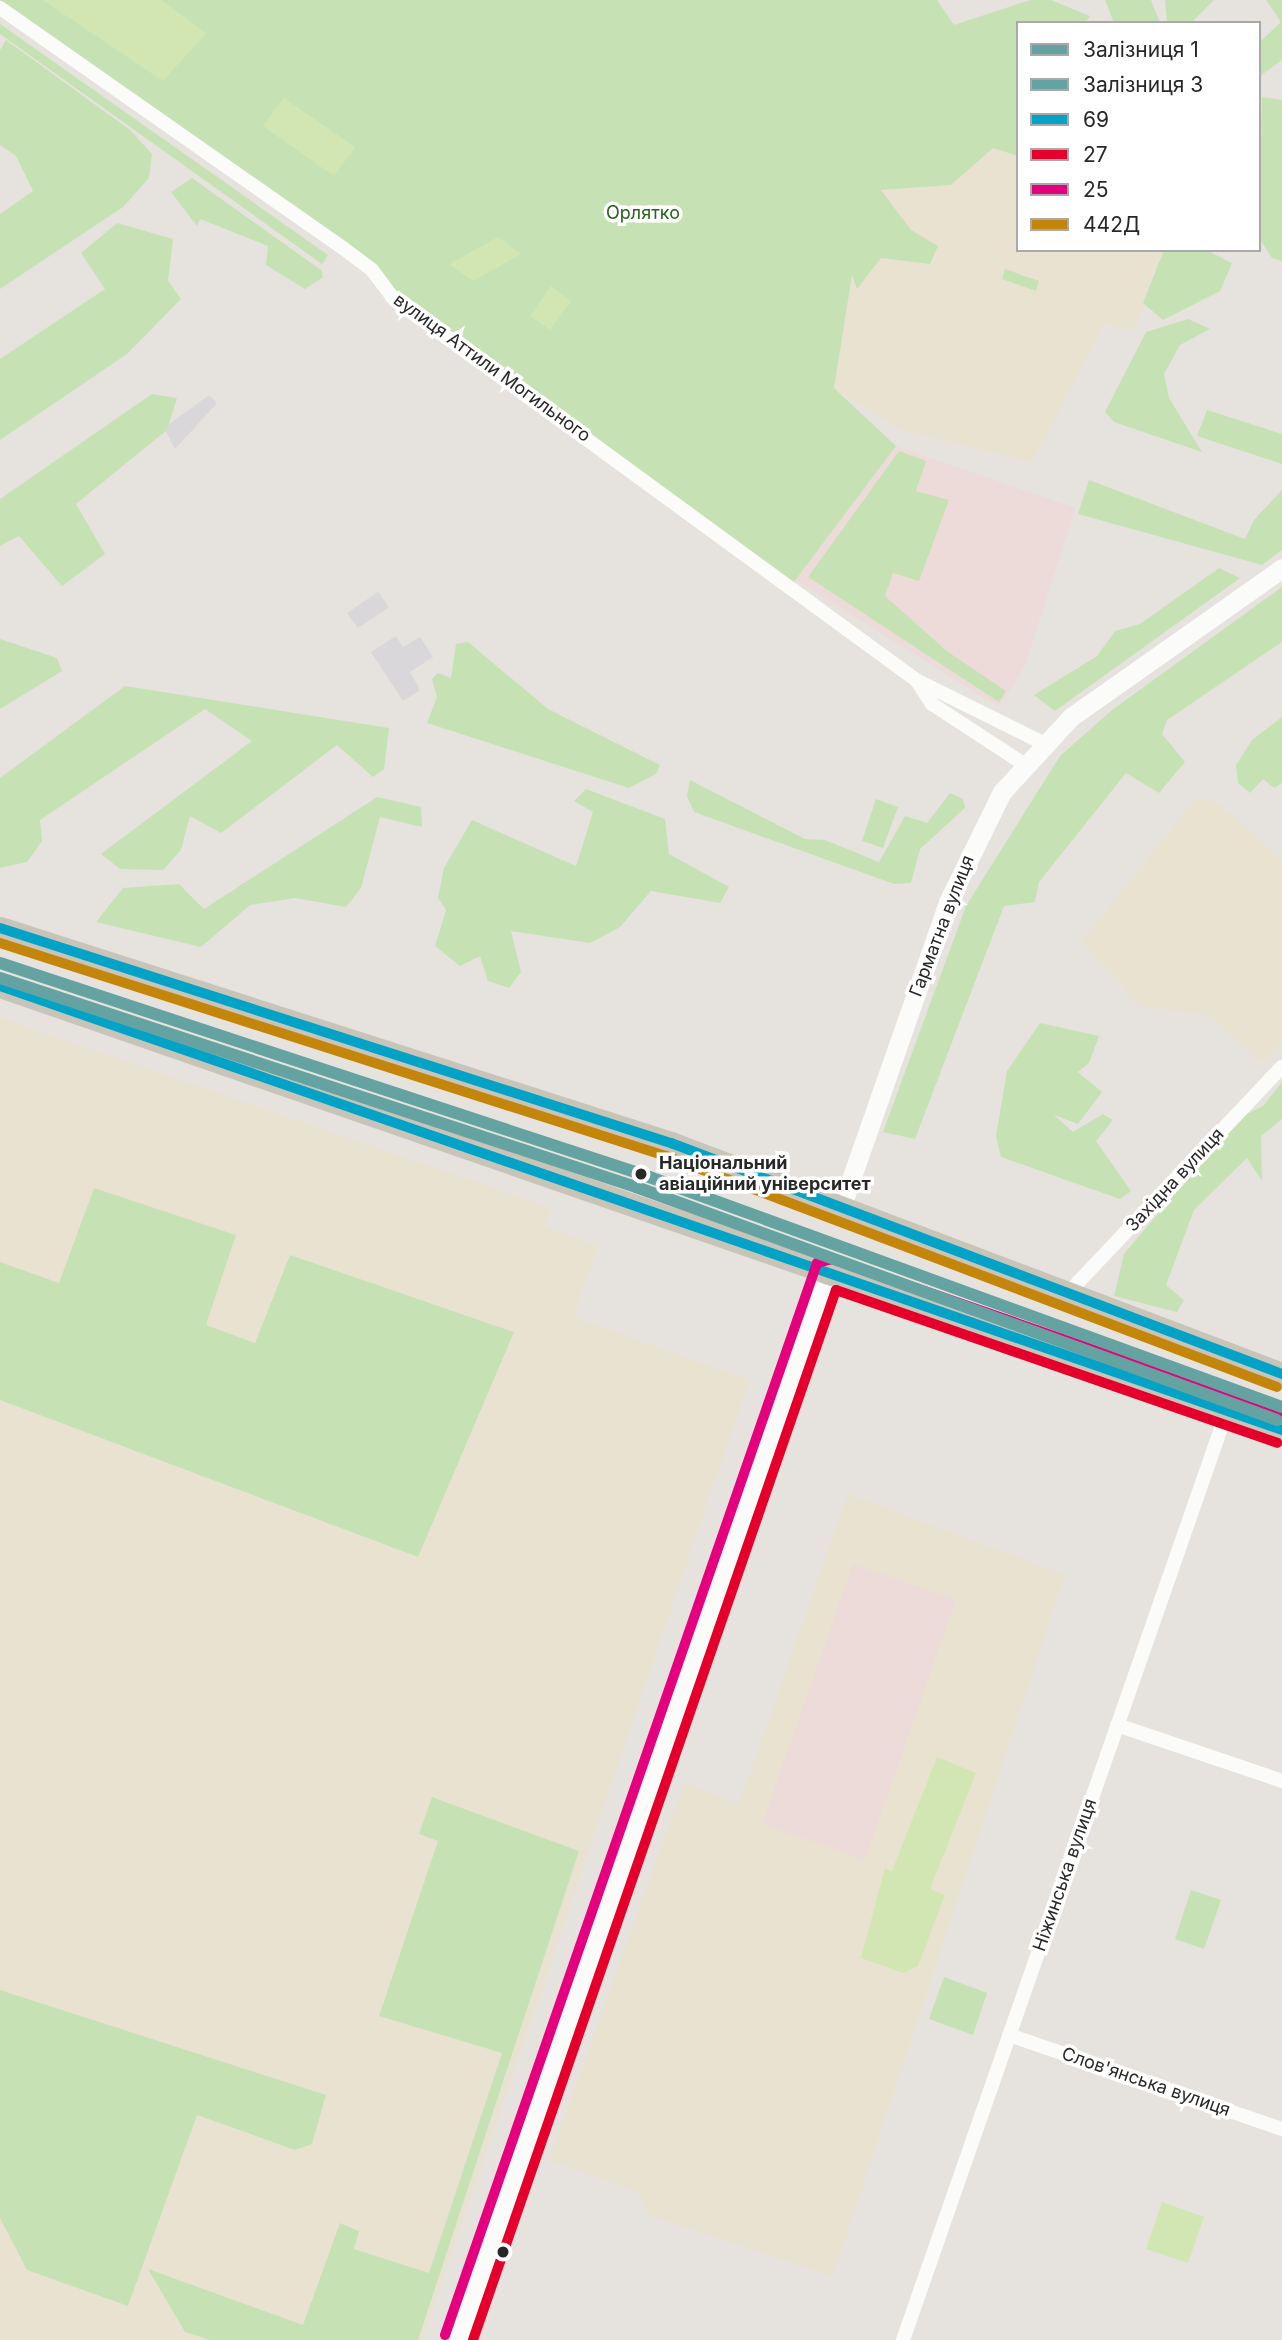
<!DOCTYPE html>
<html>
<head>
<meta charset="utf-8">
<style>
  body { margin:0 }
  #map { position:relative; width:1282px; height:2340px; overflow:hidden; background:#e6e2dd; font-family:Inter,sans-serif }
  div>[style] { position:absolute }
  .industrial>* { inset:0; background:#d9d7d9 }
  .education>* { inset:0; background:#eae2d1 }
  .medical>* { inset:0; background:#eddbd9 }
  .green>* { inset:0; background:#c6e2b5 }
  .pitch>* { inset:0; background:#d2e6b3 }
  .street>* { height:14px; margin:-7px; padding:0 7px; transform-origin:7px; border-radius:7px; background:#fbfbfa }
  .secondary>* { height:19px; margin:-9.5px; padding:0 9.5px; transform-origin:9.5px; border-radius:9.5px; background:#fbfbfa }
  .primary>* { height:23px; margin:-11.5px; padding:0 11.5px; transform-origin:11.5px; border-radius:11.5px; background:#c8c4b8 }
  .bus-1>* { height:10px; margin:-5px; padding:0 5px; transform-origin:5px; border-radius:5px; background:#02a3c6 }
  .bus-2>* { height:10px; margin:-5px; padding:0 5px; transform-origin:5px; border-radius:5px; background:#e4002b }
  .bus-3>* { height:10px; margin:-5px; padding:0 5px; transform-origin:5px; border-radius:5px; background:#e5007d }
  .bus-4>* { height:10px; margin:-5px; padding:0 5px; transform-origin:5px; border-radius:5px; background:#c3860a }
  .rail-1>* { height:12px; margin:-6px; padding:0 6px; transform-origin:6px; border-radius:6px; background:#64a3a1 }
  .rail-2>* { height:12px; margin:-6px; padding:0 6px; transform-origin:6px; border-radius:6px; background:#64a3a1 }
  .dots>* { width:19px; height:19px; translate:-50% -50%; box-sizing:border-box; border:4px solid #fff; border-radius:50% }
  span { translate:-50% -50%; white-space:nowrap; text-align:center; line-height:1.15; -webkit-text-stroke:7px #fff; paint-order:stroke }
  .park-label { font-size:18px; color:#266319 }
  .street-label { font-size:18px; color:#282828 }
  .stop-label { font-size:18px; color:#282828; font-weight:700 }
  .left { translate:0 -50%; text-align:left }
  .legend { position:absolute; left:1016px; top:21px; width:245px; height:231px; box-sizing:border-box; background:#fff; border:2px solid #a9a9a9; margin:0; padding:9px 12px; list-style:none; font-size:21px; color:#282828 }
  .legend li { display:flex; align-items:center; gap:14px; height:35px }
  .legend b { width:35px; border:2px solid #a9a9a9 }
</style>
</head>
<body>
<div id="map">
  <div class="industrial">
    <i style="clip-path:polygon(209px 395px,217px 403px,175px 449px,164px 428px)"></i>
    <i style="clip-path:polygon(378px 592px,389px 607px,358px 628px,347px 613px)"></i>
    <i style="clip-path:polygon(396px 636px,403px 647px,420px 637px,433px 657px,410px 672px,420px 690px,403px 701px,371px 652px)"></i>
  </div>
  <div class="education">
    <i style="clip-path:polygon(876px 125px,1018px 145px,1018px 250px,1172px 250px,1132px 332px,1105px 322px,1032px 462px,901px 430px,834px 388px)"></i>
    <i style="clip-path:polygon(1196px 798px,1218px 803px,1282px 860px,1282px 1043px,1263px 1063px,1209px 1015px,1141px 1006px,1081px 942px)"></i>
    <i style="clip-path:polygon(0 1018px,551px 1208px,545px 1227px,598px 1246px,573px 1317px,749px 1380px,422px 2340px,0 2340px)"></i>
    <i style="clip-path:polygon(848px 1494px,1065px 1575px,833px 2276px,648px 2215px,639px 2192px,549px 2160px,684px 1783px,739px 1804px)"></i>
  </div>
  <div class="medical">
    <i style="clip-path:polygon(896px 446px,1075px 508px,1025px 666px,999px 707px,796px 580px)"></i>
    <i style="clip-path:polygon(853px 1564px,956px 1600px,865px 1860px,762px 1824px)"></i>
  </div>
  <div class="green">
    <i style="clip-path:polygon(0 0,937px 0,954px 25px,1030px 0,1051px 0,1090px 16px,1085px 23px,1018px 23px,1018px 156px,993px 148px,951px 185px,881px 190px,911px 230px,938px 246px,930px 264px,881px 258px,857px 289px,852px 275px,834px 388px,896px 446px,791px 586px,393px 296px,373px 268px)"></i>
    <i style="clip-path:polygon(1105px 0,1151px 0,1160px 23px,1114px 23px)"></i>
    <i style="clip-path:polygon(1165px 0,1214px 0,1191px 23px,1167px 23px)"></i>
    <i style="clip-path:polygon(1266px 0,1282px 0,1282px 60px,1259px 77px,1259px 43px,1281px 22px)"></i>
    <i style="clip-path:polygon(0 24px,328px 255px,322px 264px,0 34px)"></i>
    <i style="clip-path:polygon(6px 40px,130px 130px,152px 154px,149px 178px,123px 207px,0 289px,0 214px,33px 191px,16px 156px,0 145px,0 50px)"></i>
    <i style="clip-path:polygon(1262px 97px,1282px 100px,1282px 261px,1272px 258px,1259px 238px)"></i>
    <i style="clip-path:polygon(192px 178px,321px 270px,323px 277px,305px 289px,266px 265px,268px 246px,200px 219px,197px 226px,171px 192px)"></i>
    <i style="clip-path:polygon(117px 223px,173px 239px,168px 281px,181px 299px,127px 354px,0 440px,0 359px,105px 289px,81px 253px)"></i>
    <i style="clip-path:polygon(1164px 250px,1206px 250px,1232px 263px,1220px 291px,1163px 320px,1143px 303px)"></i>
    <i style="clip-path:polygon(1005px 269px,1039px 281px,1036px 291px,1002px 279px)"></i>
    <i style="clip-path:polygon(1188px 319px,1210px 329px,1180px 345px,1164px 374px,1169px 398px,1202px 452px,1114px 422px,1105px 412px,1146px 332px)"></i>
    <i style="clip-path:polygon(152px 394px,177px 398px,167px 430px,76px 504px,105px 554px,62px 586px,19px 536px,0 546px,0 499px)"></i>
    <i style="clip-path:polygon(1207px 410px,1282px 434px,1282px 464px,1197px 436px)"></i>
    <i style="clip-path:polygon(899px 451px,926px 461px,916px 491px,949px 500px,919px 581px,893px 573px,885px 596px,948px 652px,1006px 691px,999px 702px,808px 577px)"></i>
    <i style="clip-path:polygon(1089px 480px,1245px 539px,1254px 520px,1282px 490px,1282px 550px,1262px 565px,1078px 514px)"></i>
    <i style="clip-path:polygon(1219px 568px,1240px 578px,1055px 711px,1034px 695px,1097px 656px,1115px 631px,1140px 624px)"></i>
    <i style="clip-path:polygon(1282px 587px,1282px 642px,1167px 720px,1162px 734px,1185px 762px,1159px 793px,1126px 773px,1039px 882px,1035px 902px,1004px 906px,915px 1139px,883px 1132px,966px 906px,1060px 756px,1112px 710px)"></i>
    <i style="clip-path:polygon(0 639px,57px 658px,62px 671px,0 709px)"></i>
    <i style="clip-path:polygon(468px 642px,548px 709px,660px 765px,656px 774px,629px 788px,427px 723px,437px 697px,432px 679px,438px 673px,451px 678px,456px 644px)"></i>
    <i style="clip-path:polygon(125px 686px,389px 728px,384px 769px,373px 777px,337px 745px,221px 833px,190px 816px,181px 850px,163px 870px,120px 869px,101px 854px,252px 741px,205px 709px,40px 820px,42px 841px,27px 862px,0 868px,0 778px)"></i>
    <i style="clip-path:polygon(1282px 717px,1282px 783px,1274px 788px,1263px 779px,1250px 793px,1238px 783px,1236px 765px,1252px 740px)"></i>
    <i style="clip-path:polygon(690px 780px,805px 839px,825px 840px,879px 862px,905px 816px,927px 823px,950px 793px,963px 799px,965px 808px,920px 849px,911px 883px,894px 884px,694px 812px,687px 796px)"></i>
    <i style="clip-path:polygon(586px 789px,665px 819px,669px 854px,729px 887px,720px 903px,651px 891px,620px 927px,590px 943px,511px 931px,521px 972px,509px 988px,488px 981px,480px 956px,460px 966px,435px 946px,446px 910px,438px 898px,444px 868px,472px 820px,576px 866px,593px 812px,574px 801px)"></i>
    <i style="clip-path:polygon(377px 797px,421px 807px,422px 827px,380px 817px,361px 888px,346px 907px,295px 898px,250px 905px,201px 947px,96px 922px,123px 888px,179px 884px,204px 909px)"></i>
    <i style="clip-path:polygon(876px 799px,898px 807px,883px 848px,862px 841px)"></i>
    <i style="clip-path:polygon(1040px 1023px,1099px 1036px,1089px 1063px,1078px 1072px,1102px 1092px,1078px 1124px,1054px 1115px,1073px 1132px,1103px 1114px,1113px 1120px,1096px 1141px,1131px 1191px,1120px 1199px,1001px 1157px,996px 1136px,1007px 1071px)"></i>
    <i style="clip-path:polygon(1282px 1082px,1282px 1119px,1261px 1136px,1262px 1181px,1247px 1158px,1194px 1210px,1166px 1285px,1184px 1300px,1177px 1312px,1114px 1296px,1124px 1254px,1239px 1118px,1263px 1106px)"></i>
    <i style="clip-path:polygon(94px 1188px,236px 1235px,206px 1325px,255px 1343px,290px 1255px,514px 1332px,418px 1557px,0 1400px,0 1262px,59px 1283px)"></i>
    <i style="clip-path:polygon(432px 1797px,579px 1851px,418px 2340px,210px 2340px,185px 2332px,148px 2269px,303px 2325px,340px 2223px,359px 2231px,354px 2249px,429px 2273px,502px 2053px,379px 2016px,438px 1841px,419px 1834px)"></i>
    <i style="clip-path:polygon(1191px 1890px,1221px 1900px,1204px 1949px,1175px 1939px)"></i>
    <i style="clip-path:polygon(944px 1977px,987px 1993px,973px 2035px,929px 2019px)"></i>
    <i style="clip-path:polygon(0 1990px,326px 2095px,312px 2144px,295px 2150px,197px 2115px,128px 2306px,27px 2270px,0 2218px)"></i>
  </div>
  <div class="pitch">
    <i style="clip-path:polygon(43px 0,161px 0,206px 33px,163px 81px)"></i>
    <i style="clip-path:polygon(284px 98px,355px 147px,334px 176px,263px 126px)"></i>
    <i style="clip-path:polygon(498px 237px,521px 254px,473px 281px,449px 264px)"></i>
    <i style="clip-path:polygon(551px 286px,571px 301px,550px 330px,530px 316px)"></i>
    <i style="clip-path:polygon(937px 1757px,976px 1773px,930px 1889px,945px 1895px,918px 1966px,903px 1973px,861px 1958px,885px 1868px,892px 1871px)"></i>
    <i style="clip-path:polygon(1162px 2202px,1204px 2217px,1188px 2263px,1146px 2249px)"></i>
  </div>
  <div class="street">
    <i style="left:0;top:8px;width:419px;rotate:35deg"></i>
    <i style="left:343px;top:248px;width:36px;rotate:37deg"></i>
    <i style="left:372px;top:270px;width:34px;rotate:53deg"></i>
    <i style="left:392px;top:297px;width:649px;rotate:36.16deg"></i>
    <i style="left:916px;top:680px;width:142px;rotate:26.4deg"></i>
    <i style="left:917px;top:681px;width:27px;rotate:57deg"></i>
    <i style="left:932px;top:704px;width:110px;rotate:33.1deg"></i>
    <i style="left:1068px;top:1293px;width:311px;rotate:-46.6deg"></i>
    <i style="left:1117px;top:1725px;width:174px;rotate:18.7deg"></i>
    <i style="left:1009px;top:2035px;width:289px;rotate:19deg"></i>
    <i style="left:903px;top:2340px;width:984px;rotate:-70.77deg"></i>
  </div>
  <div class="secondary">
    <i style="left:842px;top:1205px;width:321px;rotate:-70.7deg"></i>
    <i style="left:948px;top:902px;width:123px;rotate:-63.9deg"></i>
    <i style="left:1002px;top:792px;width:102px;rotate:-47.4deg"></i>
    <i style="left:1071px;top:717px;width:258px;rotate:-35.2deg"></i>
    <i style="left:458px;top:2340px;width:1130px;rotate:-70.94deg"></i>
  </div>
  <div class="primary">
    <i style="left:0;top:928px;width:705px;rotate:17.77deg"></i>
    <i style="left:671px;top:1143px;width:653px;rotate:20.71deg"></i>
    <i style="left:0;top:986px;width:1357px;rotate:19.1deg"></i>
  </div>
  <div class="bus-1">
    <i style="left:0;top:928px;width:705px;rotate:17.77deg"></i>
    <i style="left:671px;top:1143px;width:653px;rotate:20.71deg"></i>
    <i style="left:0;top:986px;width:1357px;rotate:19.1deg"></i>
  </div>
  <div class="bus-2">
    <i style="left:473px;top:2340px;width:1111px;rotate:-70.93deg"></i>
    <i style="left:836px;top:1290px;width:467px;rotate:19.1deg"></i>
  </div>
  <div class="bus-3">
    <i style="left:445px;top:2335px;width:1135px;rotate:-70.86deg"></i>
    <i style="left:817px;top:1263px;width:16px;rotate:-15deg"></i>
    <i style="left:832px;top:1259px;width:476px;rotate:19.1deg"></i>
  </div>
  <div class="bus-4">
    <i style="left:0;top:943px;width:699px;rotate:17.74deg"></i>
    <i style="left:666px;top:1156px;width:653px;rotate:20.71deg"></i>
  </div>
  <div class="rail-1">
    <i style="left:0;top:963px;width:675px;rotate:18.22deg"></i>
    <i style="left:641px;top:1174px;width:682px;rotate:19.98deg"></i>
  </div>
  <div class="rail-2">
    <i style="left:0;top:978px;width:669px;rotate:18.19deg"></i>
    <i style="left:636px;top:1187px;width:682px;rotate:19.98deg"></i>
  </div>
  <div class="dots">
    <i style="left:641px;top:1174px;background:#282828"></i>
    <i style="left:503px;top:2252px;background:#282828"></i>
  </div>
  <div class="park-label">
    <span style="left:643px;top:213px">Орлятко</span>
  </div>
  <div class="street-label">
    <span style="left:492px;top:368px;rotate:36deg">вулиця Аттили Могильного</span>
    <span style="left:942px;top:926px;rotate:-69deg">Гарматна вулиця</span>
    <span style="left:1175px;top:1180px;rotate:-47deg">Західна вулиця</span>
    <span style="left:1065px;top:1875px;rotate:-71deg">Ніжинська вулиця</span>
    <span style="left:1146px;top:2082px;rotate:19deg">Слов'янська вулиця</span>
  </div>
  <div class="stop-label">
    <span class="left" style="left:659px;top:1174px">Національний<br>авіаційний університет</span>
  </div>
  <ul class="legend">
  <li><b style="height:9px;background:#64a3a1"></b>Залізниця 1</li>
  <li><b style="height:9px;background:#64a3a1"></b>Залізниця 3</li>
  <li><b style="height:9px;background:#02a3c6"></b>69</li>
  <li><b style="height:9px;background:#e4002b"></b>27</li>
  <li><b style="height:9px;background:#e5007d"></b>25</li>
  <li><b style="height:9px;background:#c3860a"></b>442Д</li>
  </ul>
</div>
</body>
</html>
